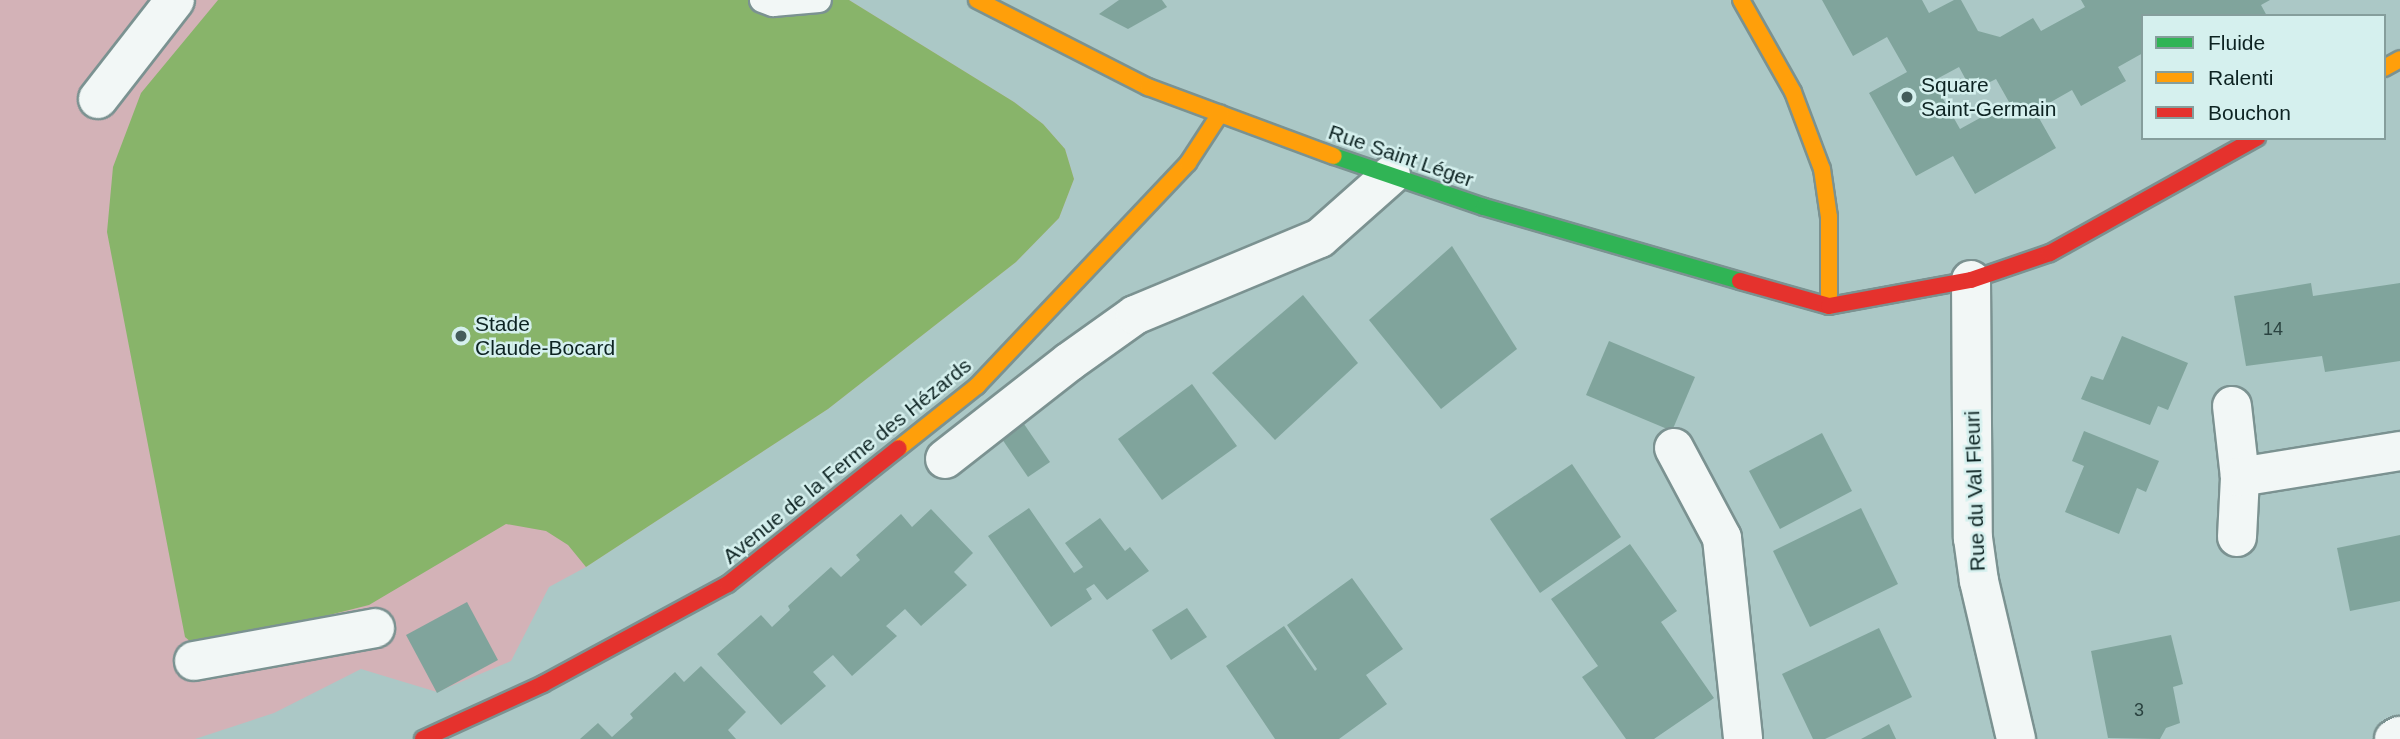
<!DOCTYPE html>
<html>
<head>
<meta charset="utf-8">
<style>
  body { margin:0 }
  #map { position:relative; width:2400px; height:739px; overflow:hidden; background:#abc8c6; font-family:Helvetica,sans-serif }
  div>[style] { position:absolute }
  .green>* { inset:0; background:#d3b2b7 }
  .water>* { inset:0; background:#88b46a }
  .building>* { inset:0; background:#80a49c }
  .roads { filter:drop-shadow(2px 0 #7b9291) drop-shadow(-2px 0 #7b9291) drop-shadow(0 2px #7b9291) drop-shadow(0 -2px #7b9291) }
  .lane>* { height:24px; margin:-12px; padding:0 12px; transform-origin:12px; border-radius:12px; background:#f2f7f6 }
  .street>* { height:38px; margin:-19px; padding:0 19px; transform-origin:19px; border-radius:19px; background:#f2f7f6 }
  .fast>* { height:16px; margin:-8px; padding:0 8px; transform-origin:8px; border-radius:8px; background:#30b455 }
  .slow>* { height:16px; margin:-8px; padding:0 8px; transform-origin:8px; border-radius:8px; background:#ff9f0a }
  .jam>* { height:16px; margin:-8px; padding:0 8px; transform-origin:8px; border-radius:8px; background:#e5322d }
  .dots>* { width:19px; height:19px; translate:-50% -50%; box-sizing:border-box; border:4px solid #d5f0ee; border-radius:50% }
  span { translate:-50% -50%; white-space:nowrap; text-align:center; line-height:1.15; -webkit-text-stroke:5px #d5f0ee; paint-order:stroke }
  .number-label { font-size:18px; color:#2a4340 }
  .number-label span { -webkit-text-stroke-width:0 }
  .poi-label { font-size:21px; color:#0d2322 }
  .left { translate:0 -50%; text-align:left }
  .street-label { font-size:21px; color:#0d2322 }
  .legend { position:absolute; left:2141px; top:14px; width:245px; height:126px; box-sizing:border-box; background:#d5f0ee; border:2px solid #859e9c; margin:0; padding:9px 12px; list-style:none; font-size:21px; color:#0d2322 }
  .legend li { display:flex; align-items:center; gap:14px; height:35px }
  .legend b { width:35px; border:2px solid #859e9c }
</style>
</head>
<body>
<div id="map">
  <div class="green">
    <i style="clip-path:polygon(0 0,849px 0,1014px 102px,1043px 124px,1065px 149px,1074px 179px,1059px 218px,1016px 262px,828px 409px,586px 567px,549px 587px,511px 661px,437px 692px,361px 669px,274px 713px,195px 739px,0 739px)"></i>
  </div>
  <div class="water">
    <i style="clip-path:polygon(218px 0,849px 0,1014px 102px,1043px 124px,1065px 149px,1074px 179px,1059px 218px,1016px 262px,828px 409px,586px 567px,568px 545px,546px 531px,506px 524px,369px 605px,198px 648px,185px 637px,107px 232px,113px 167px,141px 93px)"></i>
  </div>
  <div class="building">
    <i style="clip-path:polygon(1119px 0,1162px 0,1167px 7px,1128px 29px,1099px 14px)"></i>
    <i style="clip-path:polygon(evenodd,1822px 0,1922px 0,1929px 13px,1954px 0,1961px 0,1978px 31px,2000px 37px,2033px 18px,2041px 31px,2085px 7px,2081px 0,2270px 0,2261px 5px,2267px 16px,2143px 16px,2143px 53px,2118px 67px,2126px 81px,2081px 106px,2072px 90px,2035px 111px,2056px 148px,1975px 194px,1953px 156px,1916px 176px,1869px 93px,1907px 72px,1887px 37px,1853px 56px,1822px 0,1959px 67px,1966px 80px,1984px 85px,1996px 79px,2009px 102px,1960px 129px,1933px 81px,1959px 67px)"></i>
    <i style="clip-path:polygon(1452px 246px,1517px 349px,1441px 409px,1369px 320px)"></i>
    <i style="clip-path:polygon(2311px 283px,2313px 296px,2400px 283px,2400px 361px,2325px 372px,2322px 356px,2246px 366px,2234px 296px)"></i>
    <i style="clip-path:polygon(1303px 295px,1358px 363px,1275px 440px,1212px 373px)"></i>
    <i style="clip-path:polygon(2122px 336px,2188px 363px,2168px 410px,2158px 406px,2150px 425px,2081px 399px,2091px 376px,2103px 380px)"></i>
    <i style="clip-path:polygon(1609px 341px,1695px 377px,1672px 431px,1586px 395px)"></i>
    <i style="clip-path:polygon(1192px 384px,1237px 446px,1162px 500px,1118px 439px)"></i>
    <i style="clip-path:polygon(1024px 424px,1050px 462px,1028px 477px,1002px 439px)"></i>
    <i style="clip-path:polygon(2084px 431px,2159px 461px,2146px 492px,2137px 488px,2119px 534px,2065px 512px,2084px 466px,2072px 461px)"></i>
    <i style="clip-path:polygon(1822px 433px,1852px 491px,1780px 529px,1749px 471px)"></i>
    <i style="clip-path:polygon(1572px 464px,1621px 537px,1540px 593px,1490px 519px)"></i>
    <i style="clip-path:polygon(1029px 508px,1074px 573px,1083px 567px,1065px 543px,1100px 518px,1125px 551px,1130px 547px,1149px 571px,1107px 600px,1094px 584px,1086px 589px,1092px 599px,1051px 627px,988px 536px)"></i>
    <i style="clip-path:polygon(1861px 508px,1898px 584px,1810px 627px,1773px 551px)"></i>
    <i style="clip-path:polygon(931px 509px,973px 553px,954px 572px,967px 585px,921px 626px,905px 609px,886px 626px,897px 636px,852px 676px,833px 655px,813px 672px,826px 686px,781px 725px,717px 654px,761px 615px,772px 627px,790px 610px,788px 606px,831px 567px,841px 577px,860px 560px,856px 555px,901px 514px,912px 527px)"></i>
    <i style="clip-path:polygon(2400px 535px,2400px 601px,2350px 611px,2337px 548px)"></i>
    <i style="clip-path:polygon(1630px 544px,1677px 611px,1661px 622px,1714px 698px,1654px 739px,1626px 739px,1582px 677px,1598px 666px,1551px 599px)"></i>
    <i style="clip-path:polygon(1352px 578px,1403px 649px,1366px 675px,1387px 704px,1339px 739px,1275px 739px,1226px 666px,1284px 626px,1315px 671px,1317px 669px,1287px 625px)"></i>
    <i style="clip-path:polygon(467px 602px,498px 660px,437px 693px,406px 635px)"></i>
    <i style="clip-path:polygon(1187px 608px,1207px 637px,1171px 660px,1152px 630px)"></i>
    <i style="clip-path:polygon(1879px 628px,1912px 697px,1825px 739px,1813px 739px,1782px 674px)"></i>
    <i style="clip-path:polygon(2171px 635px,2183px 684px,2173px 687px,2180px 723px,2166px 728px,2160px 739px,2108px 738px,2091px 651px)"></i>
    <i style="clip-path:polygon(701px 666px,746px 712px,728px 730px,736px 739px,580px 739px,598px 723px,612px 737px,633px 718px,630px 714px,675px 672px,684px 682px)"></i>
    <i style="clip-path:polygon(1889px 724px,1896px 739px,1861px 739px)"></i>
  </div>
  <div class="roads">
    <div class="lane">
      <i style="left:762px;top:0;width:12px;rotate:20deg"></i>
      <i style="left:773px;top:4px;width:46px;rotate:-5deg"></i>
    </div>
    <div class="street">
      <i style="left:98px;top:99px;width:125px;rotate:-52.1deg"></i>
      <i style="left:1971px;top:280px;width:258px;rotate:89.6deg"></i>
      <i style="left:1973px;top:538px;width:43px;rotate:82.1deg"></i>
      <i style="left:1979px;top:581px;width:162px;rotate:76.8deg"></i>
      <i style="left:2232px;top:406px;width:71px;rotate:83.6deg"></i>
      <i style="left:1674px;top:448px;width:102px;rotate:61.9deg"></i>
      <i style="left:1722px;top:538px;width:202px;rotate:84deg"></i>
      <i style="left:945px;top:459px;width:157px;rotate:-38deg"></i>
      <i style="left:1069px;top:362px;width:81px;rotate:-35.5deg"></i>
      <i style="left:1135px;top:315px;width:200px;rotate:-22.6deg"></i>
      <i style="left:1320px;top:238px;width:95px;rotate:-41.6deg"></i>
      <i style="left:2237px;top:537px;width:60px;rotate:-87.1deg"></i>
      <i style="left:2240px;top:477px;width:162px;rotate:-9.2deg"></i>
      <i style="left:194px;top:661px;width:184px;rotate:-10.3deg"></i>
      <i style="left:2394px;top:739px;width:7px;rotate:-27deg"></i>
    </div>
    <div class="fast">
      <i style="left:1334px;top:156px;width:158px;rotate:18.8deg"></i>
      <i style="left:1484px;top:207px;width:266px;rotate:16.1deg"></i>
    </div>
    <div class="slow">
      <i style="left:977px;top:0;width:192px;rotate:27deg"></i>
      <i style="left:1148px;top:87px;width:198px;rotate:20.4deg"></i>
      <i style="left:1741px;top:0;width:106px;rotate:60.5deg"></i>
      <i style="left:1793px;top:92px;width:82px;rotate:69.4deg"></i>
      <i style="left:1822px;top:169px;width:49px;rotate:81.7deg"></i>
      <i style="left:1829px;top:217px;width:89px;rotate:90deg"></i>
      <i style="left:2384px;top:68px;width:18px;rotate:-29deg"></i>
      <i style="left:899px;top:448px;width:100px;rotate:-38.5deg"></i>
      <i style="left:977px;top:386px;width:307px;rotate:-46.6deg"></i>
      <i style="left:1188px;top:163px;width:59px;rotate:-56.9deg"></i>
    </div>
    <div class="jam">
      <i style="left:1740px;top:281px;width:92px;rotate:15.7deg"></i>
      <i style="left:1829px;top:306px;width:144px;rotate:-10.4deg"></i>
      <i style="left:1971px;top:280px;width:83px;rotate:-18.9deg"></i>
      <i style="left:2050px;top:253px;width:237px;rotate:-29.1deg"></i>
      <i style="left:423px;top:739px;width:132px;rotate:-24.6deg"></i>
      <i style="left:543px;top:684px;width:210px;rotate:-28.4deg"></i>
      <i style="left:728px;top:584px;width:218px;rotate:-38.5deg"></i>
    </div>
  </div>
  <div class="dots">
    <i style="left:1907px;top:97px;background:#445d5b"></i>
    <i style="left:461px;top:336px;background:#445d5b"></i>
  </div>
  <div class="number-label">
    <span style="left:2273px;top:329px">14</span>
    <span style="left:2139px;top:710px">3</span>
  </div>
  <div class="poi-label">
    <span class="left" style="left:1921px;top:97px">Square<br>Saint-Germain</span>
    <span class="left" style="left:475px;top:336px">Stade<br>Claude-Bocard</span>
  </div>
  <div class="street-label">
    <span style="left:1401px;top:156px;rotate:19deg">Rue Saint Léger</span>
    <span style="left:847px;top:461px;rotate:-39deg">Avenue de la Ferme des Hézards</span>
    <span style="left:1975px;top:491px;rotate:-92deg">Rue du Val Fleuri</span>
  </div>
  <ul class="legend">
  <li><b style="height:9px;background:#30b455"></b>Fluide</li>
  <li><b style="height:9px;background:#ff9f0a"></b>Ralenti</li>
  <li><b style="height:9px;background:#e5322d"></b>Bouchon</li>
  </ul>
</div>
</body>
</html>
